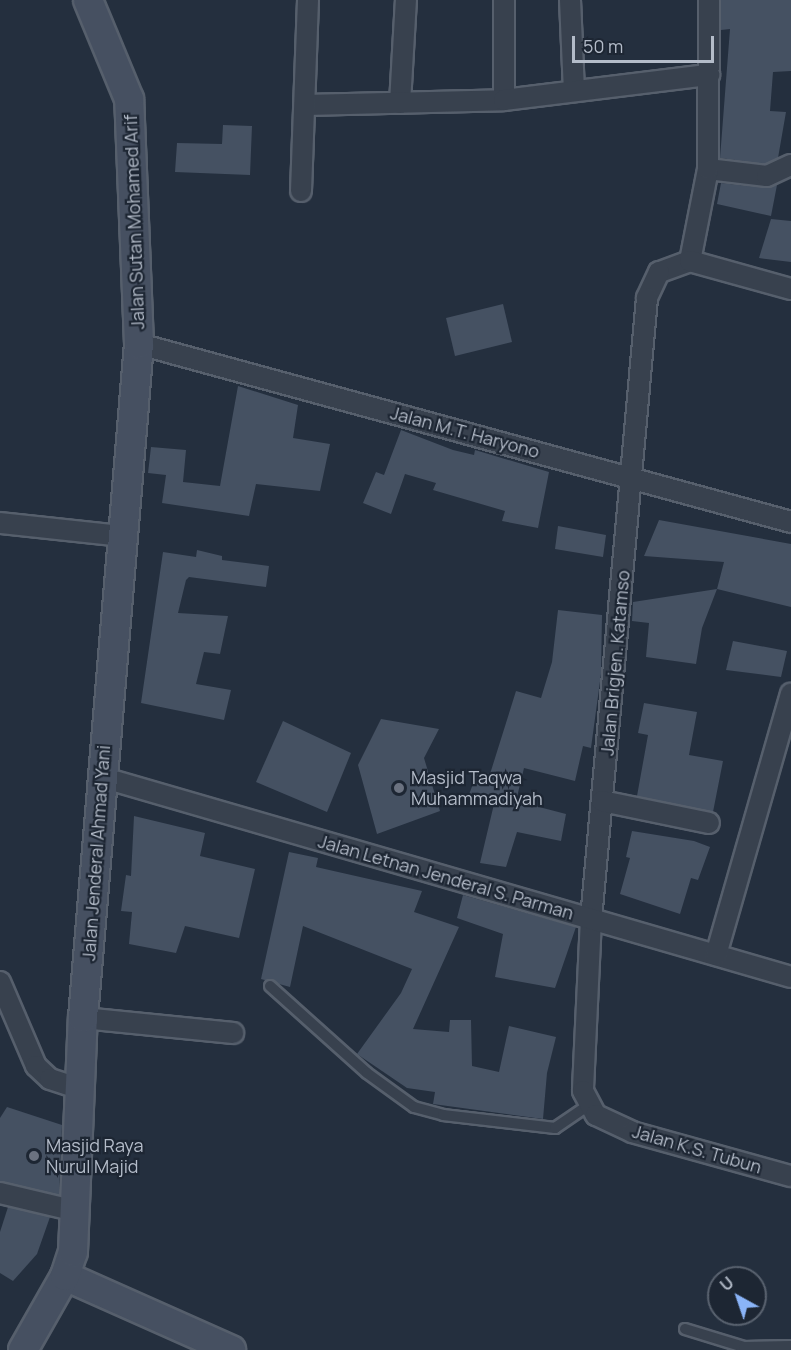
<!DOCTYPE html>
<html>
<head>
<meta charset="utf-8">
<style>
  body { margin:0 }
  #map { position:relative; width:791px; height:1350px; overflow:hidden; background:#242f3e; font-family:Manrope,sans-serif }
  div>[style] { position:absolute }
  .building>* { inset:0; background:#455162 }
  .roads { filter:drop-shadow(2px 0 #565f6c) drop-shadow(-2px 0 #565f6c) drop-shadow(0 2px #565f6c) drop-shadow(0 -2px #565f6c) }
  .lane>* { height:10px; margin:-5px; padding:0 5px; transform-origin:5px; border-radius:5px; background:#38414e }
  .street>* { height:20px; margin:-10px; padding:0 10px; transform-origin:10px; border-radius:10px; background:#38414e }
  .secondary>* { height:28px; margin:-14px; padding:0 14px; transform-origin:14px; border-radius:14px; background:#465061 }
  .dots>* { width:16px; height:16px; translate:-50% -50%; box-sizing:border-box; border:3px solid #1d2633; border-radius:50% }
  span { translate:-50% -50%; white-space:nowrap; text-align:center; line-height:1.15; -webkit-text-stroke:4.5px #1d2633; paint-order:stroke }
  .street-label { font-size:18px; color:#b4bcc9 }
  .poi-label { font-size:18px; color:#b4bcc9 }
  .left { translate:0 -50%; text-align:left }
  .north { position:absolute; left:707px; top:1266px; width:60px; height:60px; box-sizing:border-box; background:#1d2633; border:2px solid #59626f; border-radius:50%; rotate:320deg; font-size:16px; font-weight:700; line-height:24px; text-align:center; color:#b4bcc9 }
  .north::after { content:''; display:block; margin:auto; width:21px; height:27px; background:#8ab4f8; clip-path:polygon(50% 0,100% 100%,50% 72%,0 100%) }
  .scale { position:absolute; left:572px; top:36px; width:142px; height:27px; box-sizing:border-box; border:3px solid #b4bcc9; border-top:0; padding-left:8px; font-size:18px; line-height:21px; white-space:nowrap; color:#b4bcc9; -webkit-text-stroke:4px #1d2633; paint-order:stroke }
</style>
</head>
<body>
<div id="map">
  <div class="building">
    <i style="clip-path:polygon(721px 0,791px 0,791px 71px,773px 72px,770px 111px,786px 112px,778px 158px,765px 164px,720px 158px,730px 29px,721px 30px)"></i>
    <i style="clip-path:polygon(223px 125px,252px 126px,250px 175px,175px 172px,177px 143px,222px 144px)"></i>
    <i style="clip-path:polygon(721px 183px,766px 188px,777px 185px,771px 216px,717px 204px)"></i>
    <i style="clip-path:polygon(771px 219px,791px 221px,791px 262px,759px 258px)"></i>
    <i style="clip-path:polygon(503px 304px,512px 342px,455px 356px,446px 318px)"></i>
    <i style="clip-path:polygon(238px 386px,298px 405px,293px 438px,330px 444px,320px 491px,256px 484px,249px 516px,162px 503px,166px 475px,148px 473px,151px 447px,186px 450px,183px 482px,220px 486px)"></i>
    <i style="clip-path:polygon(401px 430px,453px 450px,474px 455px,475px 450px,549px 472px,538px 528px,502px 521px,505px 511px,433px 490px,436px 483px,405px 474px,391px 514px,363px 503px,376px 472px,384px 475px)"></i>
    <i style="clip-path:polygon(659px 520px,791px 544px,791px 607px,717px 589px,724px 562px,644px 556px)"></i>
    <i style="clip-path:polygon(558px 526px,606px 535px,603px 557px,555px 549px)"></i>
    <i style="clip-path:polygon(197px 550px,222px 556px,222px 560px,269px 566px,266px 587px,189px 577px,186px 580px,178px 613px,228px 616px,220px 654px,204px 652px,196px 684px,231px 690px,224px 720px,141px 703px,163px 552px,196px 557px)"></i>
    <i style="clip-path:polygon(717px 589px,702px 628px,696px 664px,646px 657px,649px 623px,632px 621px,633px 602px)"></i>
    <i style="clip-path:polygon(558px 610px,602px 615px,601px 674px,591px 748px,583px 746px,575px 781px,524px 768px,516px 801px,566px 814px,561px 841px,517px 832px,506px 867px,480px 863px,494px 804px,468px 797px,478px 771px,490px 774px,516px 691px,541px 698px,552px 662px)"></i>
    <i style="clip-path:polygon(733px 641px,787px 651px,781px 677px,726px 670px)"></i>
    <i style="clip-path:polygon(644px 703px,697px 712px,689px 755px,723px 761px,713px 812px,637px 796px,648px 735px,638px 733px)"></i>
    <i style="clip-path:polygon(381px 719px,439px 729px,424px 758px,440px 811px,377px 834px,358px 765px)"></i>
    <i style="clip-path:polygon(283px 721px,351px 753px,327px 812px,256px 782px)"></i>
    <i style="clip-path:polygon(134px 816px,205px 833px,200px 856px,255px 869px,239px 938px,185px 926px,176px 953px,129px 944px,132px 912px,121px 911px,126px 875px,131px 876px)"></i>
    <i style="clip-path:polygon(632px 831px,694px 841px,710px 847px,698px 880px,691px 878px,680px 914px,620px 894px,630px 858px,626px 857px)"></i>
    <i style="clip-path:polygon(289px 852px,318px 858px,316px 867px,422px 891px,414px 912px,459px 927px,413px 1029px,449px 1032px,450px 1020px,471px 1020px,472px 1066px,499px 1072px,509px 1026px,556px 1037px,547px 1073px,543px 1119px,433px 1104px,435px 1092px,407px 1088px,357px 1054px,401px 993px,412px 969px,303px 926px,290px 987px,261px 979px)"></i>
    <i style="clip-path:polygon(463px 895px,576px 927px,555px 988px,495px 977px,503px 934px,457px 918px)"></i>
    <i style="clip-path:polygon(7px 1107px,62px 1125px,59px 1195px,0 1181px,0 1118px)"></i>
    <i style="clip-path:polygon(8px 1207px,50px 1217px,37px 1254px,13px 1281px,0 1273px,0 1232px)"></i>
  </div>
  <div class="roads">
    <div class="lane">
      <i style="left:270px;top:986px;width:130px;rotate:41.9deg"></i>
      <i style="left:367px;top:1073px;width:58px;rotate:35.9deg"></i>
      <i style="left:414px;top:1107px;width:30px;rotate:15deg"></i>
      <i style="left:443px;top:1115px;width:113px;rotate:6.6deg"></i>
      <i style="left:555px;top:1128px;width:42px;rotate:-34.4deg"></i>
      <i style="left:685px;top:1329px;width:62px;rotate:17deg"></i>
      <i style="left:744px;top:1347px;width:47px;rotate:-1.2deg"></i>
    </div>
    <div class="street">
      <i style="left:570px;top:0;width:91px;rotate:87.5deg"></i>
      <i style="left:504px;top:100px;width:100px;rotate:-90deg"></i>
      <i style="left:400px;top:103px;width:103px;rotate:-86.7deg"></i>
      <i style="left:305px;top:105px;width:199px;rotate:-1.4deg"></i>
      <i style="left:504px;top:100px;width:207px;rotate:-7deg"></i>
      <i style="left:708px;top:169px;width:59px;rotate:6.8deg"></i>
      <i style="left:767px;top:176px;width:26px;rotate:-25deg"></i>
      <i style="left:301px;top:191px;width:191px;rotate:-87.9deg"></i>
      <i style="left:690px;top:261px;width:33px;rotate:160deg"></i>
      <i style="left:659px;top:272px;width:29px;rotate:115deg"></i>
      <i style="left:647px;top:298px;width:624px;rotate:95.15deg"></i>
      <i style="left:591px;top:919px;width:172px;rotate:92.7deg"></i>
      <i style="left:583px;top:1091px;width:27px;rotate:62deg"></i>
      <i style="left:596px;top:1115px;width:40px;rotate:25deg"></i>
      <i style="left:632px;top:1132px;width:165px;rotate:15.5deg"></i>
      <i style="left:690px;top:261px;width:94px;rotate:-78.9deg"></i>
      <i style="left:708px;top:169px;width:169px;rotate:-89.7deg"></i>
      <i style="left:690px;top:261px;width:105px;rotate:15.5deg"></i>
      <i style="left:139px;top:344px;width:676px;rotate:15.27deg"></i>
      <i style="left:0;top:523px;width:123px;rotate:6.1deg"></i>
      <i style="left:101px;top:777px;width:718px;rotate:16.16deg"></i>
      <i style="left:602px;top:801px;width:109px;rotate:11.6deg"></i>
      <i style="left:716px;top:955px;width:272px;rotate:-74deg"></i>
      <i style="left:0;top:982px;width:91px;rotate:66.8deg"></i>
      <i style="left:36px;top:1066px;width:19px;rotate:43deg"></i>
      <i style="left:50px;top:1079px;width:33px;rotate:18deg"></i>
      <i style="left:83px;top:1018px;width:151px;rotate:5.7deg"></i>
      <i style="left:0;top:1193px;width:78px;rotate:13.3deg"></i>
    </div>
    <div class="secondary">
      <i style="left:65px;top:1276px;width:182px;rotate:24deg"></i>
      <i style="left:23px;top:1350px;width:85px;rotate:-60.4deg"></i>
      <i style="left:65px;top:1276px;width:25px;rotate:-72deg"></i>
      <i style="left:73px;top:1252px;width:234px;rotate:-87.6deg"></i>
      <i style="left:83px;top:1018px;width:676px;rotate:-85.25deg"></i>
      <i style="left:139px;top:344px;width:245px;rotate:-92.3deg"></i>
      <i style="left:129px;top:99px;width:107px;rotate:-112.5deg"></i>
    </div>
  </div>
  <div class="dots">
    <i style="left:399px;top:788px;background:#6b7280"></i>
    <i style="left:34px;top:1156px;background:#6b7280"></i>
  </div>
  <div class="street-label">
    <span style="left:134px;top:222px;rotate:-92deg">Jalan Sutan Mohamed Arif</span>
    <span style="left:465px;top:432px;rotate:15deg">Jalan M.T. Haryono</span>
    <span style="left:615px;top:663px;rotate:-85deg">Jalan Brigjen. Katamso</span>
    <span style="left:96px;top:853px;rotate:-86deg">Jalan Jenderal Ahmad Yani</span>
    <span style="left:446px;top:877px;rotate:16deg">Jalan Letnan Jenderal S. Parman</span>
    <span style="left:697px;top:1149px;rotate:16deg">Jalan K.S. Tubun</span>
  </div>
  <div class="poi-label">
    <span class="left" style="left:411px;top:788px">Masjid Taqwa<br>Muhammadiyah</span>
    <span class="left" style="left:46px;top:1156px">Masjid Raya<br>Nurul Majid</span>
  </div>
  <div class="north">U</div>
  <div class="scale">50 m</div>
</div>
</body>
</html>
